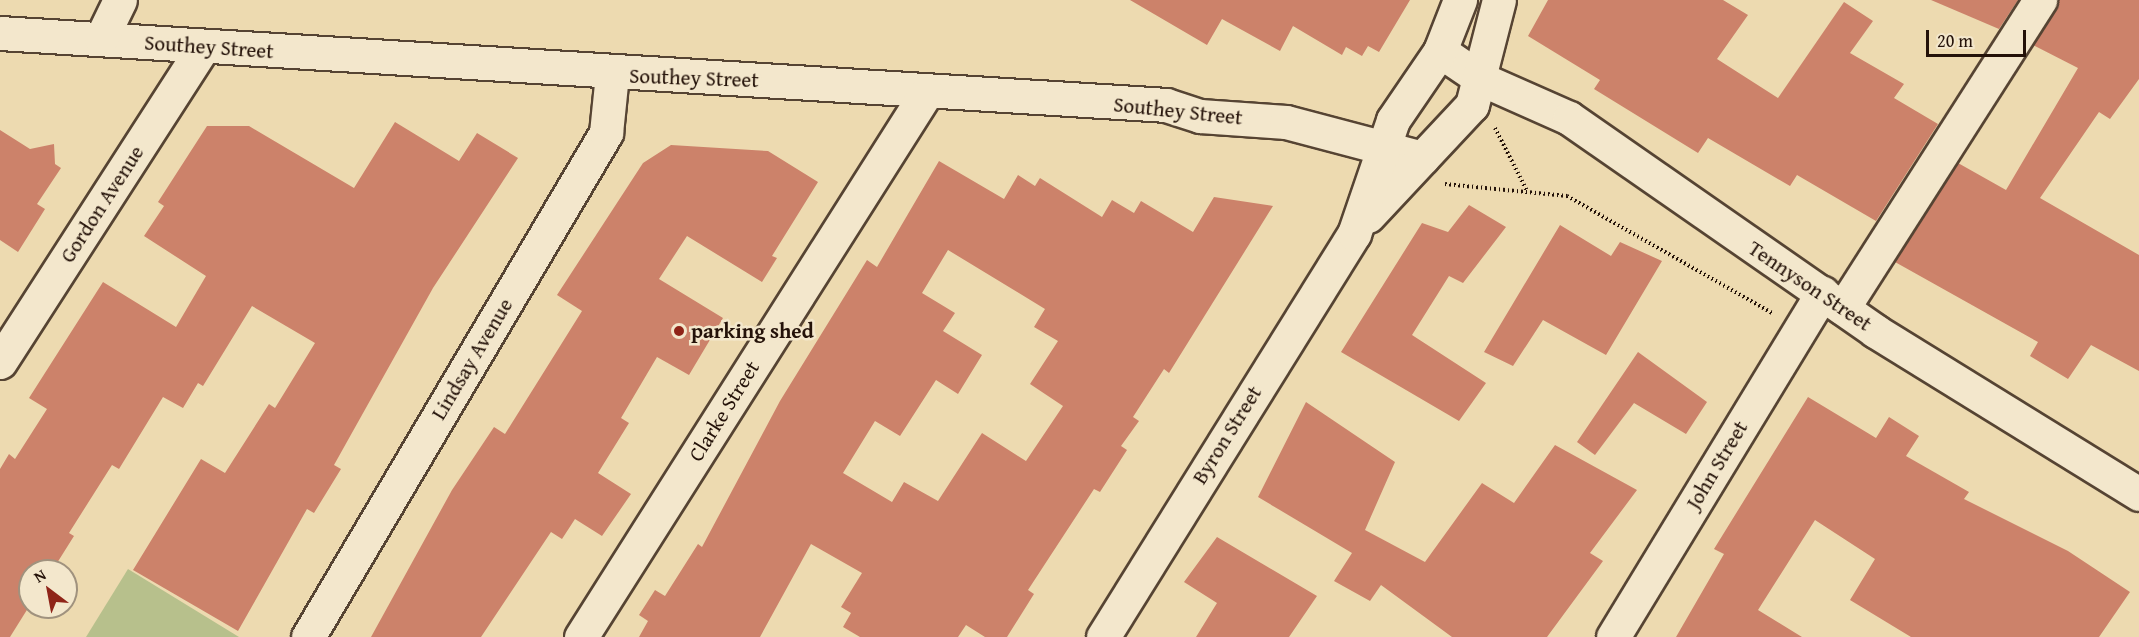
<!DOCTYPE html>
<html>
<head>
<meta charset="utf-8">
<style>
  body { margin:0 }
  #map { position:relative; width:2139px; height:637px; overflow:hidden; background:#eddab0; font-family:"Gentium Book Plus",serif }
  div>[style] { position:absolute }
  .green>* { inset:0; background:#b7c08c }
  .building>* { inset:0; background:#cc826a }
  .path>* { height:4px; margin-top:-2px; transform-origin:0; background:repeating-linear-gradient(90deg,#241209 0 1.5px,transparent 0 4.5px) }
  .roads { filter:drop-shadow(2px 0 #564433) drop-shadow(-2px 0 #564433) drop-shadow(0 2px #564433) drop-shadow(0 -2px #564433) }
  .minor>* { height:33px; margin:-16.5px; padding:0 16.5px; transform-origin:16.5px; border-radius:16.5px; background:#f3e7cc }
  .dots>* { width:16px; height:16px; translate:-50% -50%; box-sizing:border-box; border:3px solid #f3e7cc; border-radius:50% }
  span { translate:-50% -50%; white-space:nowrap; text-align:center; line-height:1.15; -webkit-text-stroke:5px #f3e7cc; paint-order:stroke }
  .street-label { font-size:21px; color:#241209 }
  .poi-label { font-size:21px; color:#241209; font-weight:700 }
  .left { translate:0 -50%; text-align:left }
  .north { position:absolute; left:18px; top:559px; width:60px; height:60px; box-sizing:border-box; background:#f3e7cc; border:2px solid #a0927e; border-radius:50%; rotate:328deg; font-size:16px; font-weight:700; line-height:24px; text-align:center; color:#241209 }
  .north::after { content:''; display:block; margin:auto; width:21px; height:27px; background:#8f2418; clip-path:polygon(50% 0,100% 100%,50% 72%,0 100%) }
  .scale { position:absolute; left:1926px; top:30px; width:100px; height:27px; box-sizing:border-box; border:3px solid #241209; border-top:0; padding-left:8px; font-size:18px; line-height:21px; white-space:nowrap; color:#241209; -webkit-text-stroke:4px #f3e7cc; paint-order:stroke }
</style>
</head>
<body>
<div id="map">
  <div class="green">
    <i style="clip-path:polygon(128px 569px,239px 637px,86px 637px)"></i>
  </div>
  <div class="building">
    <i style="clip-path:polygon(1130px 0,1410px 0,1379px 52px,1368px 46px,1362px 56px,1346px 47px,1342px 55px,1293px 26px,1280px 51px,1222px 19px,1207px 45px)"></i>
    <i style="clip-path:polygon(1548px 0,1723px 0,1748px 15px,1717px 59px,1778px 98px,1844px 2px,1873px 21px,1850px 53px,1904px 84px,1894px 98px,1938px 124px,1876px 221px,1797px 175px,1790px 186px,1708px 138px,1698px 153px,1594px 89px,1600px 80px,1528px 36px)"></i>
    <i style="clip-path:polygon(1931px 0,2018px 0,1999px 29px)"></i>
    <i style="clip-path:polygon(2059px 0,2139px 0,2139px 79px,2110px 119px,2099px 112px,2040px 198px,2139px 255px,2139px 371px,2091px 345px,2068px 379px,2030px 356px,2038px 342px,1895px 262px,1958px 163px,2006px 190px,2078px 68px,2033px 45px)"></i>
    <i style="clip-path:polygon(395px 122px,459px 161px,477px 133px,518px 158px,433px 288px,334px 465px,341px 469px,314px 513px,307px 509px,238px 631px,133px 570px,201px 459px,225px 473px,269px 404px,275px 408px,315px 343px,252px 306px,203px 386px,198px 383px,183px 408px,163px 397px,119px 469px,112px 465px,69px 533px,74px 536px,52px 571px,30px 571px,30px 605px,10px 637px,0 637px,0 469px,9px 454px,15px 459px,47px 409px,29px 398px,103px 282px,176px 327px,206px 276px,144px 236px,164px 206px,158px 202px,207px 126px,249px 126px,354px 188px)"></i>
    <i style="clip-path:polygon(0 130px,30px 149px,54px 144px,55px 164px,61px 168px,37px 204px,45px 209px,18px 252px,0 240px)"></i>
    <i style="clip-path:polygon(671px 145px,768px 151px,818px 182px,772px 256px,777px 258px,762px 282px,687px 236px,659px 279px,723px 318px,689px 375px,657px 357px,621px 418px,629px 423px,598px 473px,631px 494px,602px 536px,575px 519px,562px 539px,551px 532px,481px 637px,371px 637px,452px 490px,494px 427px,505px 434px,582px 311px,557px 295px,643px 163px)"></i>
    <i style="clip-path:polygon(evenodd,939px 161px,1004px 199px,1018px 175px,1035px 186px,1040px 178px,1102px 217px,1112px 200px,1134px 213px,1141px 201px,1193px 232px,1214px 197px,1273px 206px,1169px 373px,1164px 369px,1133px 417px,1139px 421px,1121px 446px,1127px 450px,1100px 492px,1094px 489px,1028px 590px,1034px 594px,1007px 637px,985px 637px,966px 625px,958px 637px,860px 637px,843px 627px,851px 613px,841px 607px,862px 573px,811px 544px,760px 637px,639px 637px,648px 621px,639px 615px,655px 590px,665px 596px,698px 544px,702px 547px,780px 401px,867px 260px,877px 267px,939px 161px,948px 250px,1045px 309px,1034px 327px,1058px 341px,1030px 384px,1063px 406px,1026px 461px,982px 433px,938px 501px,904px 482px,892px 502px,843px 473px,875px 421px,900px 436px,936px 380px,958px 394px,982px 355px,943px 331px,955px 313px,922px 293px,948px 250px)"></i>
    <i style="clip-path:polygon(1469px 205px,1506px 227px,1463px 283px,1449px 276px,1412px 335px,1486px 383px,1459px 421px,1341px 352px,1422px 223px,1448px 232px)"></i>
    <i style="clip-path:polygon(1560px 225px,1611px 256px,1620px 242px,1662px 261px,1606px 355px,1543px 320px,1513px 366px,1484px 352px)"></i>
    <i style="clip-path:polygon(1638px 352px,1707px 402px,1686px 434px,1634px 403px,1595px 455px,1577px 442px)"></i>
    <i style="clip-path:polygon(1808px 397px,1876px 438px,1889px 417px,1919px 436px,1906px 456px,1969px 492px,1964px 499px,2068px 551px,2130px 592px,2099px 637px,1911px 637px,1850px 600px,1875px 559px,1815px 520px,1758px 610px,1802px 637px,1676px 637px,1724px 554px,1714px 549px)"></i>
    <i style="clip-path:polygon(1306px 402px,1395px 462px,1365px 530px,1425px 562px,1482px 483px,1514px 503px,1555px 445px,1637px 490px,1590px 553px,1603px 561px,1547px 637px,1452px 637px,1381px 585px,1370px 601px,1334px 581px,1352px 553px,1258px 497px)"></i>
    <i style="clip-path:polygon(1217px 537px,1317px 596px,1289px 637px,1196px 637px,1217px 603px,1184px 582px)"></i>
  </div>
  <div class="path">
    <i style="left:1495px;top:128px;width:71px;rotate:63.1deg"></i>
    <i style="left:1445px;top:184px;width:123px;rotate:5.6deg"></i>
    <i style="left:1567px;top:196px;width:236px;rotate:29.7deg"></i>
  </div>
  <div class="roads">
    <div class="minor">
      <i style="left:0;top:33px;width:1168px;rotate:3.53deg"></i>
      <i style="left:1166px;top:105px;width:36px;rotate:18deg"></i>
      <i style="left:1200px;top:116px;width:86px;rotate:4deg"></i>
      <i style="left:1286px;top:122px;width:141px;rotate:14.8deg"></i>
      <i style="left:101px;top:39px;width:43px;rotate:-64deg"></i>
      <i style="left:1440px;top:51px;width:50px;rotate:34.3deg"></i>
      <i style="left:1481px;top:79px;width:96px;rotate:23.9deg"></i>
      <i style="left:1569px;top:118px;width:373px;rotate:34.8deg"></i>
      <i style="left:1875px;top:331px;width:310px;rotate:31.7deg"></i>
      <i style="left:1368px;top:216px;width:152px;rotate:-46.9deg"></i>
      <i style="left:1472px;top:105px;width:108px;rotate:-75.6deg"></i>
      <i style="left:1843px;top:308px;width:366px;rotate:-57.4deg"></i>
      <i style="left:0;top:362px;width:376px;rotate:-57.2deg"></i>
      <i style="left:308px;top:637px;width:586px;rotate:-59.41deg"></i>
      <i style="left:606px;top:133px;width:59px;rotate:-84.2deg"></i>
      <i style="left:581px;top:637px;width:644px;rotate:-57.62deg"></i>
      <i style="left:1103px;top:637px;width:475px;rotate:-58.1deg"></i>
      <i style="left:1354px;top:234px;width:120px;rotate:-71.1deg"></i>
      <i style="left:1393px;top:120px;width:83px;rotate:-55.7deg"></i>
      <i style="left:1440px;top:51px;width:55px;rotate:-68.6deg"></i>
      <i style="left:1613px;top:637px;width:403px;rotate:-58.7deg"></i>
    </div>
  </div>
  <div class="dots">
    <i style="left:679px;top:331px;background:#8f2418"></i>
  </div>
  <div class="street-label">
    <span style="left:209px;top:47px;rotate:4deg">Southey Street</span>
    <span style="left:694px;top:78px;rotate:2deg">Southey Street</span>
    <span style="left:1178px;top:111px;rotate:6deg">Southey Street</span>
    <span style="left:102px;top:204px;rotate:-57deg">Gordon Avenue</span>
    <span style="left:1810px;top:286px;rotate:34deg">Tennyson Street</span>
    <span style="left:472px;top:359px;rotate:-59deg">Lindsay Avenue</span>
    <span style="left:724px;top:411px;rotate:-58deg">Clarke Street</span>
    <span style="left:1227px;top:435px;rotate:-58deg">Byron Street</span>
    <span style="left:1717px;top:465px;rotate:-59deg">John Street</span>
  </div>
  <div class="poi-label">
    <span class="left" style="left:691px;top:331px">parking shed</span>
  </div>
  <div class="north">N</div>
  <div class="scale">20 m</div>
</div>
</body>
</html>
